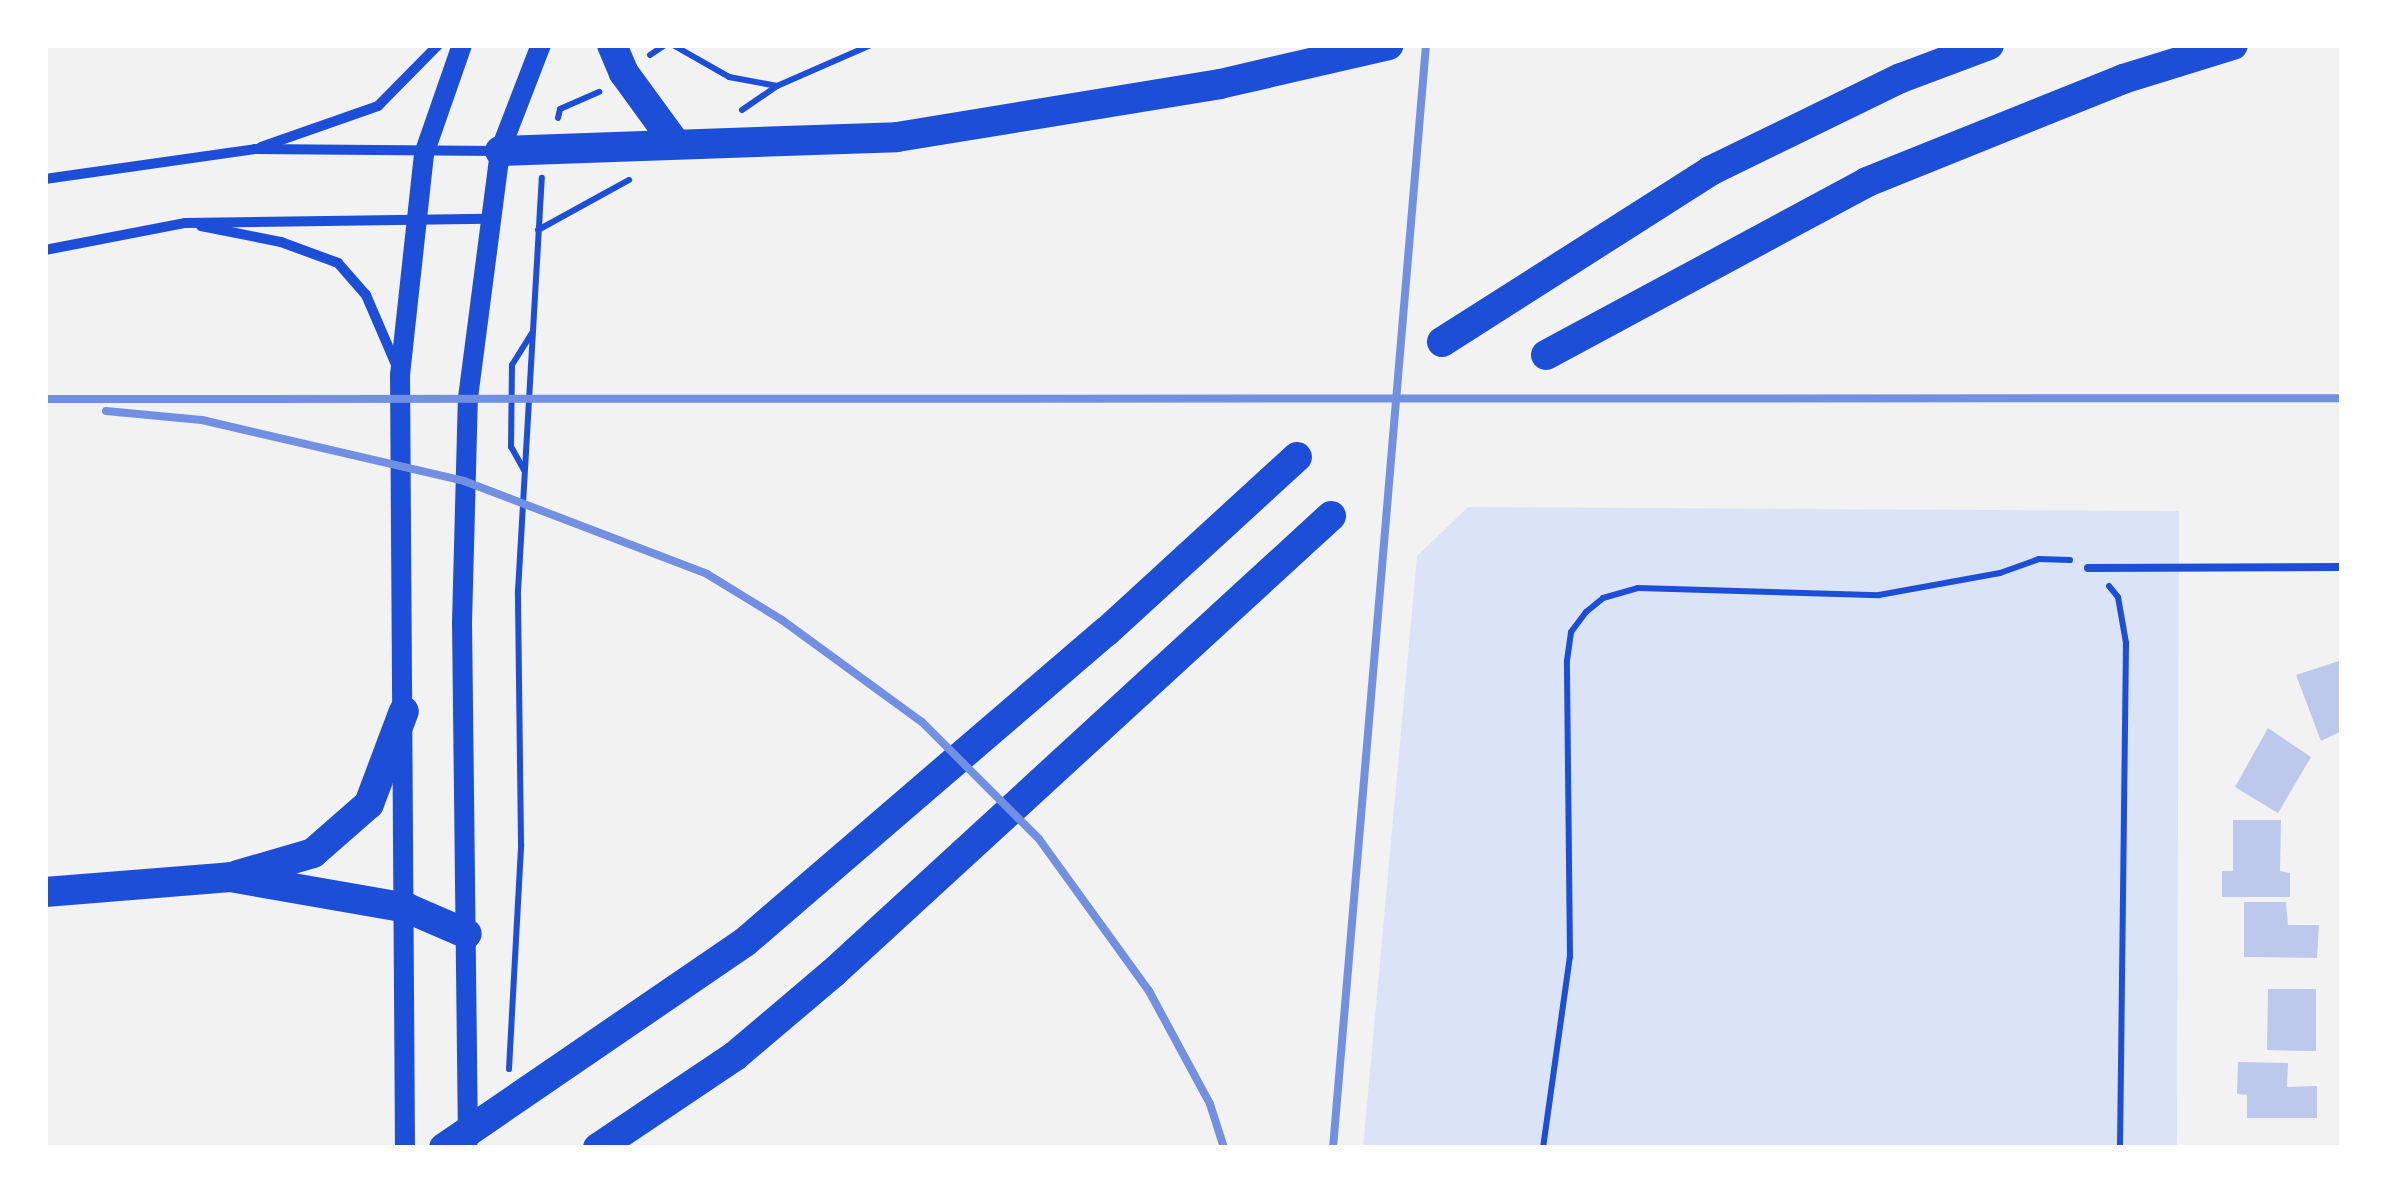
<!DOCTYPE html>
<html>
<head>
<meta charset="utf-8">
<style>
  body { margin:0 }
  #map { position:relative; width:2387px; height:1193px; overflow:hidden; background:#f2f2f2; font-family:Barlow,sans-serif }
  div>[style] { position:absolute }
  .green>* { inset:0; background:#dbe4f7 }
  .building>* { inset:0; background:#bdc9ec }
  .path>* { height:6px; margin:-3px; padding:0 3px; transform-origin:3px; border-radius:3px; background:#1d4ed8 }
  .service>* { height:8px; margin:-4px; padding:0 4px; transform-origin:4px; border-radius:4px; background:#1d4ed8 }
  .minor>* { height:10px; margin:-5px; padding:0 5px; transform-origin:5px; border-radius:5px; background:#1d4ed8 }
  .secondary>* { height:20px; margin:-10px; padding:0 10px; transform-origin:10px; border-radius:10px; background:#1d4ed8 }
  .motorway>* { height:30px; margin:-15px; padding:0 15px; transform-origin:15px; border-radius:15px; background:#1d4ed8 }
  .rail>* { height:8px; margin:-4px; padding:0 4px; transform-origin:4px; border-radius:4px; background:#7290e2 }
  span { translate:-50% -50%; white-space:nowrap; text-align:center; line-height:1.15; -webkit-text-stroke:10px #fff; paint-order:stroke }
  .frame { position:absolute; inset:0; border:48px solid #fff; pointer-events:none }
</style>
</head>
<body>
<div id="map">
  <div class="green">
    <i style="clip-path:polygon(1468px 507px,2179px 511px,2177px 1148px,1363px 1148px,1417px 556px)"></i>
  </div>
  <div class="building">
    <i style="clip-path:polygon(2342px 660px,2342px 731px,2321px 741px,2296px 675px)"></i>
    <i style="clip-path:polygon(2268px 728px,2311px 757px,2278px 813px,2235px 787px)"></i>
    <i style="clip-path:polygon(2233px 820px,2281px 820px,2280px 871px,2290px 873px,2290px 897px,2222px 897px,2222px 871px,2233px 871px)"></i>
    <i style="clip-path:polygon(2244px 902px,2286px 902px,2288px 925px,2319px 925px,2317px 958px,2244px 957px)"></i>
    <i style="clip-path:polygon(2268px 989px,2316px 989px,2316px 1051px,2267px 1050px)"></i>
    <i style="clip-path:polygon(2238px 1062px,2288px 1063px,2287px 1087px,2317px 1086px,2317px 1118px,2247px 1118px,2247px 1095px,2237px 1094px)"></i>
  </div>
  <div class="path">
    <i style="left:673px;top:45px;width:64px;rotate:29.7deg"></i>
    <i style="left:729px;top:77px;width:49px;rotate:10.6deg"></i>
    <i style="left:777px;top:86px;width:103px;rotate:-23.6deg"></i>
    <i style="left:650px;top:55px;width:18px;rotate:-34deg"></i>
    <i style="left:742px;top:110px;width:42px;rotate:-34.4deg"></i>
    <i style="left:558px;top:118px;width:9px;rotate:-77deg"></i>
    <i style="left:560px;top:109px;width:43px;rotate:-23.6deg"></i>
    <i style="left:538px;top:230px;width:104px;rotate:-28.8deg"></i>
    <i style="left:524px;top:470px;width:26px;rotate:-119deg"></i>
    <i style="left:511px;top:447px;width:82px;rotate:-89.3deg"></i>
    <i style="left:512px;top:365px;width:39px;rotate:-58deg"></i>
    <i style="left:2109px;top:586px;width:14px;rotate:51deg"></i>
    <i style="left:2118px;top:597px;width:47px;rotate:80.1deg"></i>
    <i style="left:2126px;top:643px;width:505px;rotate:90.68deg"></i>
    <i style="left:509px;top:1069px;width:225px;rotate:-86.9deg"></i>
    <i style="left:521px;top:844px;width:253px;rotate:-90.7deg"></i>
    <i style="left:518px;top:591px;width:414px;rotate:-86.7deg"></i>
    <i style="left:1543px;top:1148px;width:193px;rotate:-82deg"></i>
    <i style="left:1570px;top:957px;width:296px;rotate:-90.6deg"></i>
    <i style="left:1567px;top:661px;width:29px;rotate:-82deg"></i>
    <i style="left:1571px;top:632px;width:25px;rotate:-53deg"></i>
    <i style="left:1586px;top:612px;width:22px;rotate:-39deg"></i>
    <i style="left:1603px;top:598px;width:36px;rotate:-16deg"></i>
    <i style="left:1638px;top:588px;width:241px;rotate:1.7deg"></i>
    <i style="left:1879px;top:595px;width:123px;rotate:-10.3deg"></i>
    <i style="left:2000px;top:573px;width:41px;rotate:-19.7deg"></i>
    <i style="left:2039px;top:559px;width:31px;rotate:2deg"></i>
  </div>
  <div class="service">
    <i style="left:2088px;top:568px;width:254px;rotate:-0.2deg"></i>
  </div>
  <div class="minor">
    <i style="left:261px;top:147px;width:124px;rotate:-19.3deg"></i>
    <i style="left:378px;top:106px;width:86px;rotate:-45.5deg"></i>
    <i style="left:45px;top:179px;width:212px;rotate:-8.1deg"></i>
    <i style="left:255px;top:149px;width:242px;rotate:0.5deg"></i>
    <i style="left:201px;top:226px;width:82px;rotate:11.3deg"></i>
    <i style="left:281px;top:242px;width:61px;rotate:20.2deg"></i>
    <i style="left:338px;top:263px;width:43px;rotate:48.8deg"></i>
    <i style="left:366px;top:295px;width:78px;rotate:66.7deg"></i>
    <i style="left:45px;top:250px;width:143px;rotate:-10.9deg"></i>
    <i style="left:185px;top:223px;width:303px;rotate:-0.8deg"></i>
  </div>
  <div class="secondary">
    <i style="left:468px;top:1141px;width:518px;rotate:-90.66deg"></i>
    <i style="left:462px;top:623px;width:225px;rotate:-88.5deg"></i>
    <i style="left:468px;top:398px;width:249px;rotate:-82.6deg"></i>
    <i style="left:500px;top:151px;width:114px;rotate:-68.9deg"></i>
    <i style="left:405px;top:1148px;width:773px;rotate:-90.37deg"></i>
    <i style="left:400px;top:375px;width:222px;rotate:-83.8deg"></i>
    <i style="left:424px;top:154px;width:115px;rotate:-70.8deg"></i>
  </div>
  <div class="motorway">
    <i style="left:612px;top:45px;width:30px;rotate:67deg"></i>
    <i style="left:624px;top:73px;width:87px;rotate:53.9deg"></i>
    <i style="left:500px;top:151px;width:397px;rotate:-2deg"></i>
    <i style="left:897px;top:137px;width:327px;rotate:-9.3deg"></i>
    <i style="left:1220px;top:84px;width:173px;rotate:-13deg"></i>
    <i style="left:1442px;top:342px;width:318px;rotate:-32.5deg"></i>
    <i style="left:1710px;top:171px;width:212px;rotate:-26deg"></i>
    <i style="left:1901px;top:78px;width:94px;rotate:-20.6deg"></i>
    <i style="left:1546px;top:355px;width:365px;rotate:-28.3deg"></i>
    <i style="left:1867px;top:182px;width:276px;rotate:-21.9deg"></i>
    <i style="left:2123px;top:79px;width:115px;rotate:-17.2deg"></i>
    <i style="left:238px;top:875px;width:78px;rotate:-16.3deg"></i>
    <i style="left:313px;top:853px;width:74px;rotate:-41.2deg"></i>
    <i style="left:369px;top:804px;width:99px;rotate:-69.4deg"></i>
    <i style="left:45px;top:892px;width:186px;rotate:-4.6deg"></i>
    <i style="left:230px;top:877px;width:180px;rotate:9.9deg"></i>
    <i style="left:407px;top:908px;width:65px;rotate:23.4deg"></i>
    <i style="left:444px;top:1148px;width:365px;rotate:-34.4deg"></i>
    <i style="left:745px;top:942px;width:476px;rotate:-40.7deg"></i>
    <i style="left:1106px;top:632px;width:259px;rotate:-42.5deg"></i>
    <i style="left:598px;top:1148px;width:165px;rotate:-33.9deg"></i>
    <i style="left:735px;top:1056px;width:128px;rotate:-40.3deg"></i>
    <i style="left:833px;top:973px;width:676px;rotate:-42.54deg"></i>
  </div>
  <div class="rail">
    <i style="left:45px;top:399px;width:2297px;rotate:-0.02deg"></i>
    <i style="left:106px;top:411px;width:96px;rotate:5.4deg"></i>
    <i style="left:202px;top:420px;width:269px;rotate:13.1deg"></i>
    <i style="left:464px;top:481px;width:260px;rotate:20.9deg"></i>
    <i style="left:707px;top:574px;width:88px;rotate:31.5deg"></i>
    <i style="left:782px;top:620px;width:173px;rotate:36.1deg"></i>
    <i style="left:922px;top:722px;width:165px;rotate:45deg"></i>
    <i style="left:1039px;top:839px;width:188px;rotate:54.1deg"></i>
    <i style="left:1149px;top:991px;width:128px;rotate:61.6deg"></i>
    <i style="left:1210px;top:1104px;width:46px;rotate:72.3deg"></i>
    <i style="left:1333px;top:1148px;width:1107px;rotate:-85.18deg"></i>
  </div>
  <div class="frame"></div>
</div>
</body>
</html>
